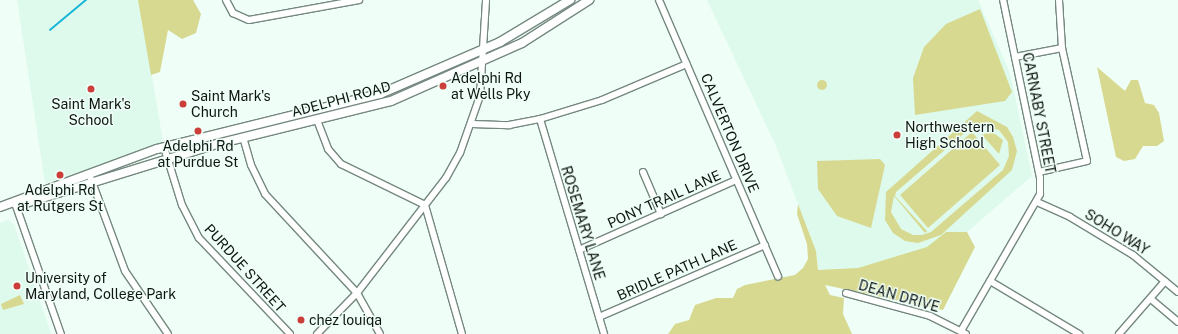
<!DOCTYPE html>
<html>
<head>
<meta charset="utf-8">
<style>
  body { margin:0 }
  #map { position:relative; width:1178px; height:334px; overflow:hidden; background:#effff7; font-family:"Public Sans",sans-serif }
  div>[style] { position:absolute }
  .built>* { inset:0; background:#defaec }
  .green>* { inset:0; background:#d8d990 }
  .round { border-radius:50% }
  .stream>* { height:1.5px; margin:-0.75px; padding:0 0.75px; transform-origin:0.75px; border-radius:0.75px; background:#18b5d9 }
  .roads { filter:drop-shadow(1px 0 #75887f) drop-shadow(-1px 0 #75887f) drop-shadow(0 1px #75887f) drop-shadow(0 -1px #75887f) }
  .minor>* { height:6px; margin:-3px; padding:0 3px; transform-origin:3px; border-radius:3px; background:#fff }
  .secondary>* { height:8px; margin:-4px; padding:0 4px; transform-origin:4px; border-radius:4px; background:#fff }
  .dots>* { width:11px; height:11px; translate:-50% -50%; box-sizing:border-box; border:2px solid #effff7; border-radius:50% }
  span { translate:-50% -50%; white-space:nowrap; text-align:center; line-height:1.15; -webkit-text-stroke:3px #effff7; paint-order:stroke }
  .poi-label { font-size:14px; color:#0e1512 }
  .left { translate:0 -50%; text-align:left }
  .street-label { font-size:14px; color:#0e1512 }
</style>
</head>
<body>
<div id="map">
  <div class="built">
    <i style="clip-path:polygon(17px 0,139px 0,164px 147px,45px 183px)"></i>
    <i style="clip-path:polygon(707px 0,978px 0,1010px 73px,1032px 176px,967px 232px,918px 265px,818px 271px,816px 251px,775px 144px)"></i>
    <i style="clip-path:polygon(8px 220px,14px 224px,51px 334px,0 334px,0 223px)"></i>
  </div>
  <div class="green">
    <i style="clip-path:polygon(138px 0,193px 0,201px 14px,196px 33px,182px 39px,168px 30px,160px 72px,151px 75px)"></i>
    <i style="clip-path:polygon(980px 9px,1012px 92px,1005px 101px,915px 115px,913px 78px,924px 47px,946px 24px)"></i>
    <i style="clip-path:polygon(1097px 67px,1125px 91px,1131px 80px,1138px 80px,1145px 103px,1154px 105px,1159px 113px,1164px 141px,1157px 146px,1143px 146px,1135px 159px,1124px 161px,1116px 157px)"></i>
    <i class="round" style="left:817px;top:80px;width:10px;height:10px"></i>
    <i style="clip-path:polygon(evenodd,977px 111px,1007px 127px,1013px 137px,1017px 151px,1012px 170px,941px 235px,918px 243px,905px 241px,893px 233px,885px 220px,886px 192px,977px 111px,981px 125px,999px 130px,1008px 142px,1009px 156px,1003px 170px,931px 232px,922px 235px,913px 235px,901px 229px,891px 212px,894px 196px,925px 233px,927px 231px,895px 196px,896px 192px,968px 130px,981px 125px)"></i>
    <i style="clip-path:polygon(991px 131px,1003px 140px,999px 154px,982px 135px)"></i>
    <i style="clip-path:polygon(972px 132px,1000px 165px,928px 228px,900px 195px)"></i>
    <i style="clip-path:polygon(880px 159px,885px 165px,871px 228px,837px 216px,818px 189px,817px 161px)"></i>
    <i style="clip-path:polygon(798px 204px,816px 251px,818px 270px,858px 268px,927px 247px,946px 232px,967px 232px,975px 247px,943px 310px,825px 285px,830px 295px,844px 298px,843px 314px,852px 334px,668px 334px,675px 324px,689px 320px,695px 305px,716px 298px,733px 298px,737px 289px,745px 285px,795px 275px,803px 268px,808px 259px,807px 244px,797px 214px)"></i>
    <i style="clip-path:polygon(20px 295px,24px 304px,3px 310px,1px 304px)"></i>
  </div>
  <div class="stream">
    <i style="left:50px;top:30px;width:47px;rotate:-39.8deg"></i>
  </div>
  <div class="roads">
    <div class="minor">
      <i style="left:226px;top:0;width:15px;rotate:62deg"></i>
      <i style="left:233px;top:13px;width:17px;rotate:24deg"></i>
      <i style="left:249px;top:20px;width:112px;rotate:-10.3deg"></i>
      <i style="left:659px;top:0;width:301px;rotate:66.7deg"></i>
      <i style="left:1015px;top:57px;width:48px;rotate:-10.8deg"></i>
      <i style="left:540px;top:119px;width:224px;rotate:73.4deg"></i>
      <i style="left:317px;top:120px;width:31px;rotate:69deg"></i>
      <i style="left:328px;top:149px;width:20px;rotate:49deg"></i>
      <i style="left:341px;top:164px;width:93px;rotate:26deg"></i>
      <i style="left:472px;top:124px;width:37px;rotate:2deg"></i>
      <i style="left:509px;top:125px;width:32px;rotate:-11deg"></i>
      <i style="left:540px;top:119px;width:65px;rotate:-17deg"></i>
      <i style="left:602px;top:100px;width:92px;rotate:-23deg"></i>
      <i style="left:243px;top:137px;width:29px;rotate:74deg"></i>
      <i style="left:251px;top:165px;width:32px;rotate:64deg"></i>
      <i style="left:265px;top:194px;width:135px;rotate:47.1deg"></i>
      <i style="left:357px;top:293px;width:47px;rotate:60.7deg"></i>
      <i style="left:164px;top:147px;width:61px;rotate:72.8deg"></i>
      <i style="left:182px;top:205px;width:37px;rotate:63deg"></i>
      <i style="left:199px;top:238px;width:132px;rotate:46.5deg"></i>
      <i style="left:643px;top:172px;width:46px;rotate:66.8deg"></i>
      <i style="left:1039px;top:172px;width:49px;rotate:-12.9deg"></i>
      <i style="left:1087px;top:161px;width:116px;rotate:-102.5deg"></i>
      <i style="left:1062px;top:48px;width:48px;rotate:-93.6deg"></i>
      <i style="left:91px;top:179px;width:98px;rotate:69.7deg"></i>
      <i style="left:125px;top:271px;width:76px;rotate:55.7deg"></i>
      <i style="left:1037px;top:202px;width:36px;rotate:24deg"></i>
      <i style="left:1070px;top:217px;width:74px;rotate:31.1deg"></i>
      <i style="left:1133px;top:255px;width:58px;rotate:39.4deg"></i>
      <i style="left:15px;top:203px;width:139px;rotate:70.7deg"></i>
      <i style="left:425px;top:205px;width:134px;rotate:74deg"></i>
      <i style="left:579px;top:250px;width:172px;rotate:-24deg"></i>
      <i style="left:990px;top:281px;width:104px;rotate:30.8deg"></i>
      <i style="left:846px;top:293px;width:87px;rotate:15.3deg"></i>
      <i style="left:930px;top:316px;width:40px;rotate:26.6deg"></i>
      <i style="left:1152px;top:300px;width:34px;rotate:40deg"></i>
      <i style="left:599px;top:317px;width:181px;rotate:-23.4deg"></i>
      <i style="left:961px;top:331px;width:158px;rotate:-60deg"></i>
      <i style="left:1040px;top:194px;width:16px;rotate:-90deg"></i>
      <i style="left:1040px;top:178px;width:182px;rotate:-101.7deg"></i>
      <i style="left:317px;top:334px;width:57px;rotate:-45.7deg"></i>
      <i style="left:357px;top:293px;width:145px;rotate:-52.3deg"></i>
      <i style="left:446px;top:178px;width:29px;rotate:-61deg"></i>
      <i style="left:460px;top:153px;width:60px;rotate:-70.7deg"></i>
      <i style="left:480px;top:96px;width:96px;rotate:-86.4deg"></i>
      <i style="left:1119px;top:334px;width:70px;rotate:-49deg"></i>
    </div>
    <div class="secondary">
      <i style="left:15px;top:203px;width:11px"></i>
      <i style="left:26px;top:203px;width:200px;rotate:-17.2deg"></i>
      <i style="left:217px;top:144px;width:179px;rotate:-13.9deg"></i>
      <i style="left:391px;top:101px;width:143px;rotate:-23.9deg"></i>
      <i style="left:522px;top:43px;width:80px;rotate:-32.7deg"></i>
      <i style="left:0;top:207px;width:167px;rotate:-20.3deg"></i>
      <i style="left:157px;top:149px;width:230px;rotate:-13.9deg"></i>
      <i style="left:380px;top:94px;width:131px;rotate:-23.4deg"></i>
      <i style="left:500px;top:42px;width:82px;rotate:-31deg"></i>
    </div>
  </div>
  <div class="dots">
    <i style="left:443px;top:86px;background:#cc3e39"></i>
    <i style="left:91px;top:89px;background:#cc3e39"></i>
    <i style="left:183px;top:104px;background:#cc3e39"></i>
    <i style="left:198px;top:131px;background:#cc3e39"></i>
    <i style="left:897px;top:135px;background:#cc3e39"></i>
    <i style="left:60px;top:175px;background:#cc3e39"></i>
    <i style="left:17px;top:286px;background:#cc3e39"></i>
    <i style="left:301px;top:320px;background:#cc3e39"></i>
  </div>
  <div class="poi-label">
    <span class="left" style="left:451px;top:86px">Adelphi Rd<br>at Wells Pky</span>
    <span class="left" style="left:191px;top:104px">Saint Mark's<br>Church</span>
    <span style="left:91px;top:112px">Saint Mark's<br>School</span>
    <span class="left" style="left:905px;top:135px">Northwestern<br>High School</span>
    <span style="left:198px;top:154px">Adelphi Rd<br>at Purdue St</span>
    <span style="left:60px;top:198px">Adelphi Rd<br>at Rutgers St</span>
    <span class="left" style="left:25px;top:286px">University of<br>Maryland, College Park</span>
    <span class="left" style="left:309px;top:320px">chez louiqa</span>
  </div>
  <div class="street-label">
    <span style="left:341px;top:99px;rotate:-15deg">ADELPHI ROAD</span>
    <span style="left:1039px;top:113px;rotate:79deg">CARNABY STREET</span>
    <span style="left:730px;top:133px;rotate:67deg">CALVERTON DRIVE</span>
    <span style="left:664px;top:199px;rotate:-24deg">PONY TRAIL LANE</span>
    <span style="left:583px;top:223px;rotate:73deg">ROSEMARY LANE</span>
    <span style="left:1117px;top:232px;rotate:32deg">SOHO WAY</span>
    <span style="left:245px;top:268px;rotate:48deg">PURDUE STREET</span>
    <span style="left:677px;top:270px;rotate:-24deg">BRIDLE PATH LANE</span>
    <span style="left:899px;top:296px;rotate:16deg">DEAN DRIVE</span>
  </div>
</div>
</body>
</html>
